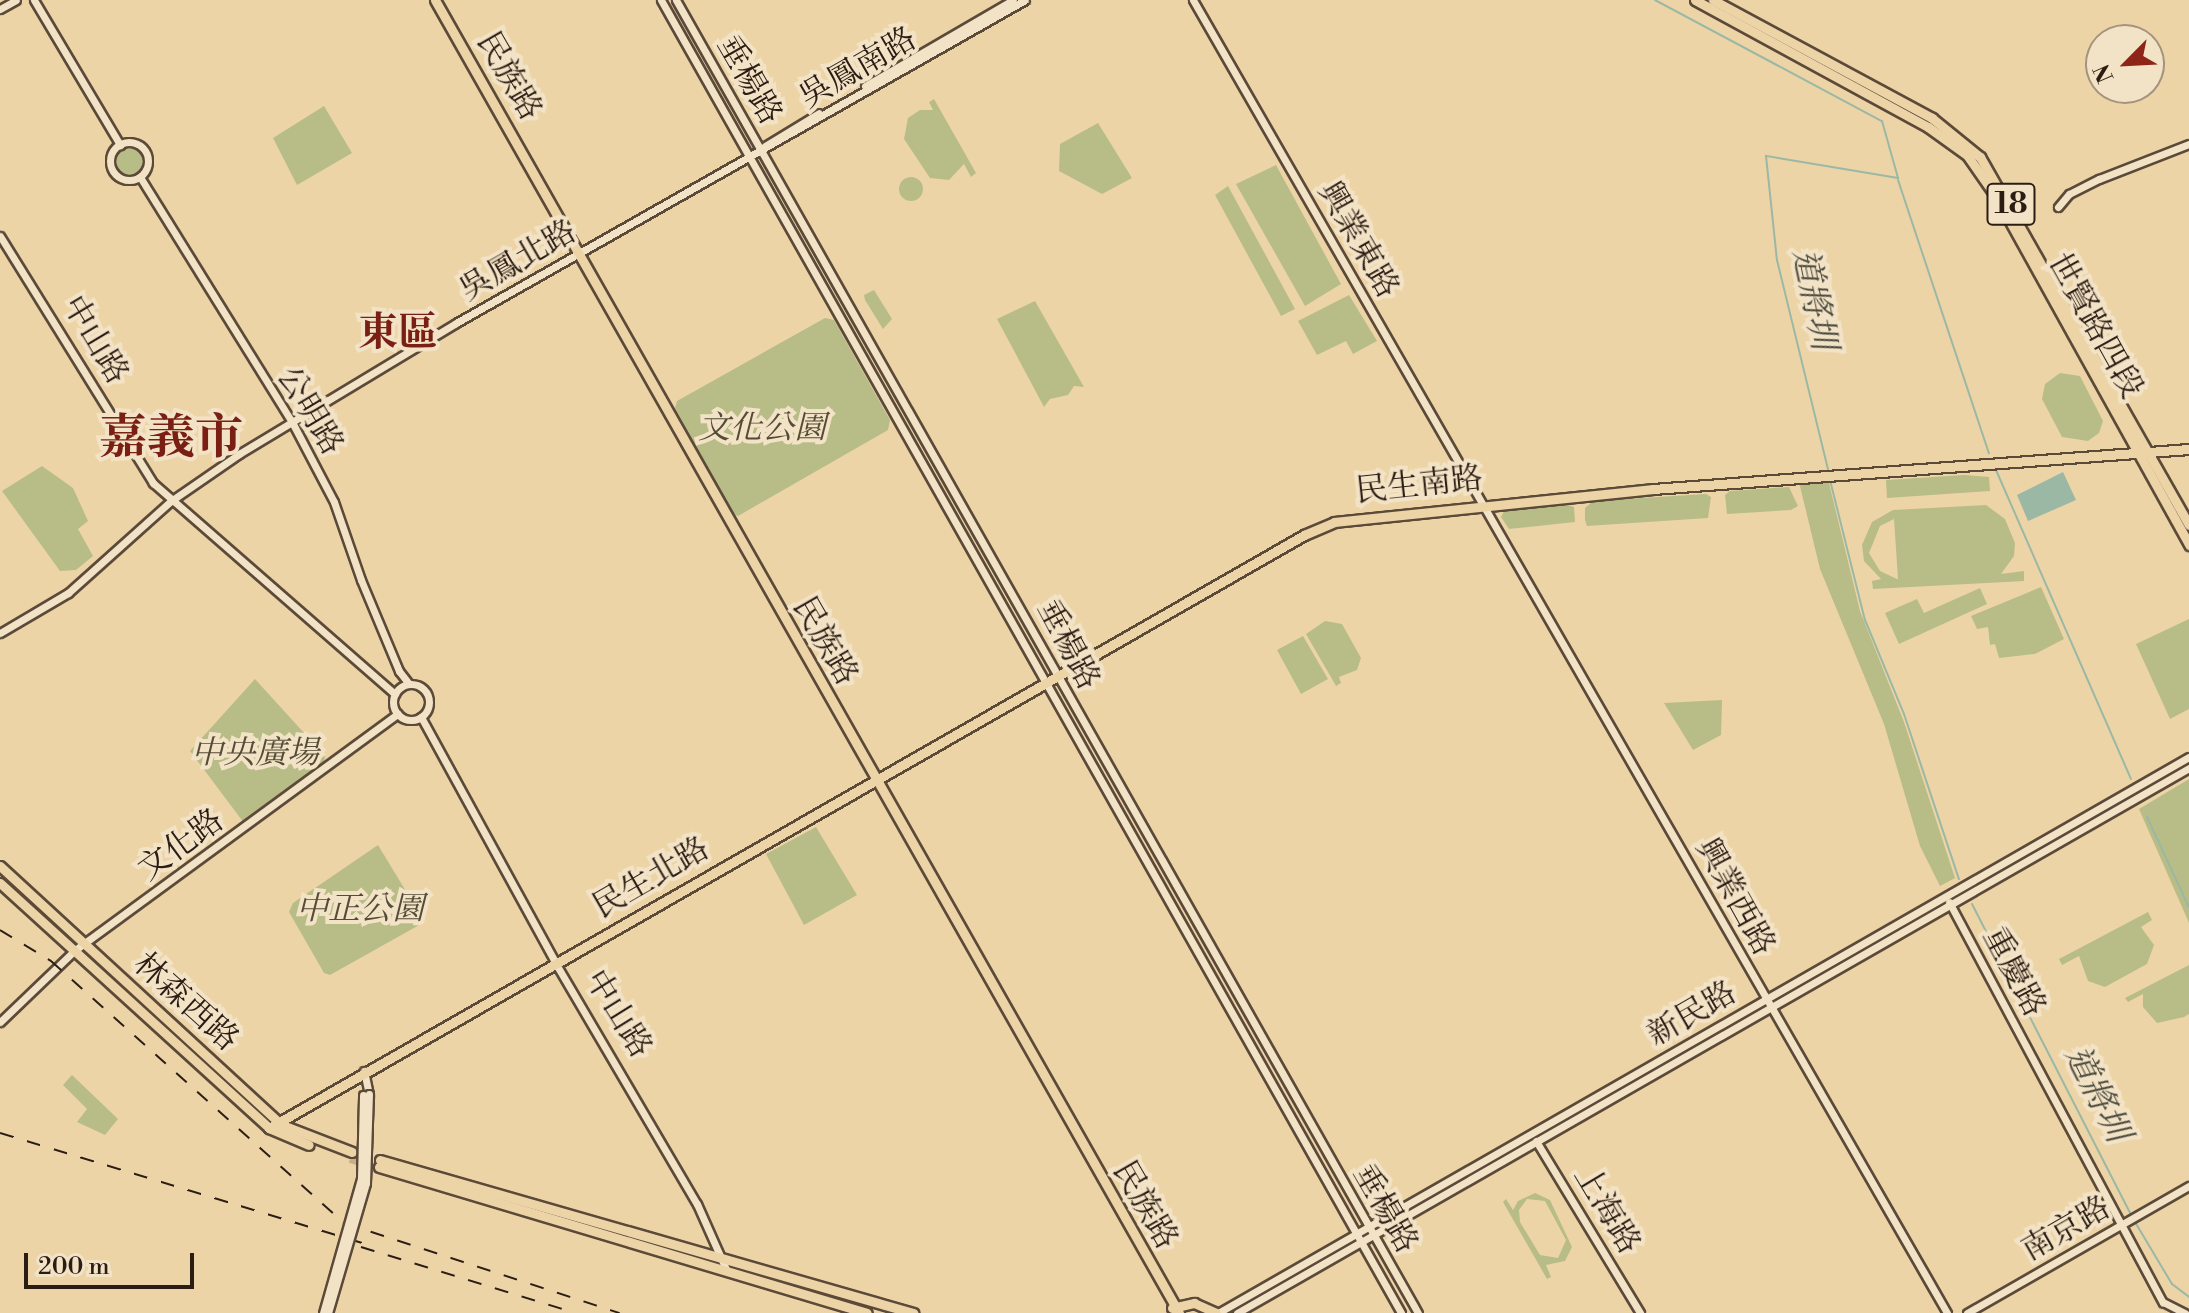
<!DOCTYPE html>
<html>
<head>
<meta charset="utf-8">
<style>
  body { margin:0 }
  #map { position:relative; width:2189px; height:1313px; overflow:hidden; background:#edd4a7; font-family:"Libre Bodoni","Noto Serif TC",serif }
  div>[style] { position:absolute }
  .green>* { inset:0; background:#b8bd88 }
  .round { border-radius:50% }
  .water>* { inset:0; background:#9ab8a4 }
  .stream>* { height:2px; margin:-1px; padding:0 1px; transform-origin:1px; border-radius:1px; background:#9ab8a4 }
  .major-tunnel>* { height:9px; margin-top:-4.5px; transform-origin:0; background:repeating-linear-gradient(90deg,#c6af8a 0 9px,transparent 0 13.5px) }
  .roads { filter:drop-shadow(2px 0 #5c4a39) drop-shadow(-2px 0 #5c4a39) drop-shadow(0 2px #5c4a39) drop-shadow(0 -2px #5c4a39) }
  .minor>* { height:7px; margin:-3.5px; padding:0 3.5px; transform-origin:3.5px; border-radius:3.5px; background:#f3e3c6 }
  .minor>.ring { margin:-3.5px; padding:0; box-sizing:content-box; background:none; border:7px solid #f3e3c6; border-radius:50% }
  .major>* { height:9px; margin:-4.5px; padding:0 4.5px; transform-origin:4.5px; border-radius:4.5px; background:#edd4a7 }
  .rail>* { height:2px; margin-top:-1px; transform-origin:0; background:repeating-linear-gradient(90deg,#2b1c14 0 14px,transparent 0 28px) }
  .bridges { filter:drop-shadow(2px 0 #5c4a39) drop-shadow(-2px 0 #5c4a39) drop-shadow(0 2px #5c4a39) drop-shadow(0 -2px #5c4a39) }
  .minor-bridge>* { height:7px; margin:-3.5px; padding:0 3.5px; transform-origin:3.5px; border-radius:3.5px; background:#f3e3c6 }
  span { translate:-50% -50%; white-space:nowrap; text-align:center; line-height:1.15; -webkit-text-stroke:8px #f3e3c6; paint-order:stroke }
  .shield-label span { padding:2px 6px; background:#f3e3c6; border:2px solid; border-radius:6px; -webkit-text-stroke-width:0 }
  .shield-label { font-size:30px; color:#2b1c14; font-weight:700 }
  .street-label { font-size:32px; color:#2b1c14 }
  .park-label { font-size:32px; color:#554c37; font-style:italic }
  .water-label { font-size:34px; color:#4c4b3f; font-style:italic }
  .district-label { font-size:40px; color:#7a1f14; font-weight:700 }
  .town-label { font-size:48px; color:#7a1f14; font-weight:700 }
  .north { position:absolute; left:2085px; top:24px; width:80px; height:80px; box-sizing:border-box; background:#f3e3c6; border:2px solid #a3937f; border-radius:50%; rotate:246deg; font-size:22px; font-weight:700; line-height:32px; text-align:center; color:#2b1c14 }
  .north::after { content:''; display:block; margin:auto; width:28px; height:36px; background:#8f2418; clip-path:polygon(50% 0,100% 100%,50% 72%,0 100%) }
  .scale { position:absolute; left:24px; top:1253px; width:170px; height:36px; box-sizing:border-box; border:4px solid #2b1c14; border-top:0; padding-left:10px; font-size:24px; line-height:28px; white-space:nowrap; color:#2b1c14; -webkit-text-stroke:6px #f3e3c6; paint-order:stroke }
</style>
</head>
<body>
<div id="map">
  <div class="green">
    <i style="clip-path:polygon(934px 99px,976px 173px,971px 177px,964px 164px,949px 180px,930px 178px,904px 139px,908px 118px,920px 110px,933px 110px,929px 102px)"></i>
    <i style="clip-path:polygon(324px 106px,352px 153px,297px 185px,273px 138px)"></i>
    <i style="clip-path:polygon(1098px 123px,1132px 178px,1102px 194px,1059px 171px,1060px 144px)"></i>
    <i class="round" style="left:116px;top:147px;width:28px;height:28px"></i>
    <i style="clip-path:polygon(1276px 165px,1341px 284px,1305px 306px,1236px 184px)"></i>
    <i class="round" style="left:899px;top:177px;width:24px;height:24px"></i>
    <i style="clip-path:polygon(1228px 186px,1295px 309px,1281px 316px,1215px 195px)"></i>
    <i style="clip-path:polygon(874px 290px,892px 319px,883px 329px,865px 300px,864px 295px)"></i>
    <i style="clip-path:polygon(1349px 295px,1377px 341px,1353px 354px,1346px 341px,1317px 355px,1298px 321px)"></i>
    <i style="clip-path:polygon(1035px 301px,1084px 387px,1074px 386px,1068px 395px,1050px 399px,1044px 407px,997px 319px)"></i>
    <i style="clip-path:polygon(825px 318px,834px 320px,890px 420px,888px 430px,738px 516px,731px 513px,675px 408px,677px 401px)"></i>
    <i style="clip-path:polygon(2060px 373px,2080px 376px,2103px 421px,2099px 433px,2088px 441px,2062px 437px,2042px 399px,2045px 384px)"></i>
    <i style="clip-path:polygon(42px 466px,73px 488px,88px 521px,78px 529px,93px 556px,76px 570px,60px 571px,2px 491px)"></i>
    <i style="clip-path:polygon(1965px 475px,1989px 477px,1990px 491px,1887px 498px,1886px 480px)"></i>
    <i style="clip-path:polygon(1799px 482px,1829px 483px,1860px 611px,1904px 722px,1955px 878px,1940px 886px,1920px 846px,1884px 724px,1820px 569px)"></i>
    <i style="clip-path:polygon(1789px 487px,1798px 506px,1791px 510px,1727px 514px,1725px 495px,1730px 491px)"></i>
    <i style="clip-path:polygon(1706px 494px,1711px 497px,1708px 518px,1587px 526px,1585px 520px,1585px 508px,1593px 501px)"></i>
    <i style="clip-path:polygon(1565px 504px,1574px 507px,1575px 522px,1509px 529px,1501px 517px,1505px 509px)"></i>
    <i style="clip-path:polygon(evenodd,1986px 505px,2005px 519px,2015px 543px,2014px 556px,2001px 574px,2024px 571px,2024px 581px,1873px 589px,1872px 581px,1881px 579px,1864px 561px,1862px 545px,1872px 522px,1893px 510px,1986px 505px,1894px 519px,1898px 579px,1897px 579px,1880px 571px,1869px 553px,1880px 526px,1894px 519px)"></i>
    <i style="clip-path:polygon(2041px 587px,2064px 639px,2035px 654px,1999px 658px,1995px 644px,1990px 645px,1988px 627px,1977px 629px,1971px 616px)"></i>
    <i style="clip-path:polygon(1980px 588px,1987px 604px,1899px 644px,1885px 613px,1917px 599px,1924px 613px)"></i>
    <i style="clip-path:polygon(2189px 619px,2189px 709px,2170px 719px,2136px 644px)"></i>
    <i style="clip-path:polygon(1325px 621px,1342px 624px,1361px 658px,1357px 670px,1339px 677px,1341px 683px,1336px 686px,1306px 634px)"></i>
    <i style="clip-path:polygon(1303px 636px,1328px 679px,1301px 694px,1277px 650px)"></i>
    <i style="clip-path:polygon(255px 679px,325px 756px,324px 764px,244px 823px,190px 751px)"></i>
    <i style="clip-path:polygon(1722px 700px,1721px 735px,1693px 750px,1664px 703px)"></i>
    <i style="clip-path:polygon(2189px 779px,2189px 923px,2139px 809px)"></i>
    <i style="clip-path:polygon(816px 827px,857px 895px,804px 925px,766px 854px)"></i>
    <i style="clip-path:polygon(378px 845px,421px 916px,421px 924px,330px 975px,324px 973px,289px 912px,293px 903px)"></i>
    <i style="clip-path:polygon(2148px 912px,2152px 920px,2141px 927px,2154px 945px,2147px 964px,2105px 987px,2088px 981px,2079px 956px,2062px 965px,2059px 959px)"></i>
    <i style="clip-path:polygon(2189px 965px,2189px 1014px,2184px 1017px,2157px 1023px,2143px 1007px,2143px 994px,2128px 1002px,2125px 998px)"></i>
    <i style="clip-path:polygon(72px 1075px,118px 1119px,105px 1135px,77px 1122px,87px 1109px,63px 1085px)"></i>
    <i style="clip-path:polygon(evenodd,1535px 1193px,1550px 1200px,1572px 1247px,1565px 1261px,1546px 1265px,1551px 1277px,1547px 1279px,1503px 1202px,1506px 1199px,1513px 1210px,1518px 1201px,1535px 1193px,1527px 1199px,1545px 1201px,1566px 1240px,1558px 1258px,1540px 1255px,1520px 1222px,1519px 1210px,1527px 1199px)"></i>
  </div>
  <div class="water">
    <i style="clip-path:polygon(2063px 472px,2076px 500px,2028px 521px,2017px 495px)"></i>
  </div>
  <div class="stream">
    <i style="left:1655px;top:0;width:257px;rotate:28.1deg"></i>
    <i style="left:1882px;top:121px;width:59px;rotate:74.3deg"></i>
    <i style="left:1898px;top:178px;width:134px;rotate:-170.5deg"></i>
    <i style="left:1766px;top:156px;width:105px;rotate:84deg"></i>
    <i style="left:1777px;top:260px;width:220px;rotate:76.3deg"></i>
    <i style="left:1898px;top:180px;width:288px;rotate:71.6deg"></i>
    <i style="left:1996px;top:470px;width:337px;rotate:66.4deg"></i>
    <i style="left:1830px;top:480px;width:144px;rotate:76deg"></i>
    <i style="left:1865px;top:620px;width:102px;rotate:67.5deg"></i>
    <i style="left:1904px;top:714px;width:174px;rotate:71.6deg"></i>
    <i style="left:2147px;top:817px;width:99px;rotate:65deg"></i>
    <i style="left:1972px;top:904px;width:351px;rotate:62.9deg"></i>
    <i style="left:2135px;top:1222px;width:72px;rotate:59.2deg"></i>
    <i style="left:2172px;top:1284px;width:21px;rotate:37deg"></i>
  </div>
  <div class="major-tunnel">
    <i style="left:350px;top:1158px;width:30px;rotate:17deg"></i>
  </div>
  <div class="roads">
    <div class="minor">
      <i style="left:34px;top:0;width:169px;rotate:59.3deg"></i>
      <i style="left:661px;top:0;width:1507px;rotate:60.59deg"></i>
      <i style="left:676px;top:0;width:1508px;rotate:60.53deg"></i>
      <i style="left:1193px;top:0;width:1514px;rotate:60.13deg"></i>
      <i style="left:0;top:9px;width:18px;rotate:-29deg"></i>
      <i style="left:865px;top:86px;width:171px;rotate:-30.2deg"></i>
      <i class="ring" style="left:110px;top:142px;width:31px;height:31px"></i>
      <i style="left:765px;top:146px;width:63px;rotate:-31.4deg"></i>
      <i style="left:140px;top:177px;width:288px;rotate:58.2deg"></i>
      <i style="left:292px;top:422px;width:90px;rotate:62.3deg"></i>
      <i style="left:334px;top:502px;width:83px;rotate:70.9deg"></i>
      <i style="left:361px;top:580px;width:99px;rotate:67.3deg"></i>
      <i style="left:399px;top:671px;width:16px;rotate:52deg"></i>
      <i style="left:2058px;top:207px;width:17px;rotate:-50deg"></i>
      <i style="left:2069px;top:194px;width:34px;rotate:-27deg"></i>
      <i style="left:2099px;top:179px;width:97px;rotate:-21.3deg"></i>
      <i style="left:0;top:236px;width:291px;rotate:58.2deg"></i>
      <i style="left:153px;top:483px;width:321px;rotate:41.1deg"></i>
      <i style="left:0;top:633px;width:79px;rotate:-30.5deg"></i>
      <i style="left:68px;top:593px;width:138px;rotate:-41.8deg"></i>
      <i style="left:171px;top:501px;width:83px;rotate:-34.7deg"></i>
      <i style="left:239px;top:454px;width:253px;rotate:-31.1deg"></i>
      <i style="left:456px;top:323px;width:654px;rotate:-29.58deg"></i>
      <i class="ring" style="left:393px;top:684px;width:29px;height:29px"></i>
      <i style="left:421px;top:717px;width:281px;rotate:61.3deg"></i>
      <i style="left:556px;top:964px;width:278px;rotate:59.6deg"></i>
      <i style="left:697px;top:1204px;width:71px;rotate:66deg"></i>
      <i style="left:1949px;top:902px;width:454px;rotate:61.9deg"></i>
      <i style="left:2163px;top:1302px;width:25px;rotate:27deg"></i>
      <i style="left:0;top:1022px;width:104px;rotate:-43.8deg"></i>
      <i style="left:75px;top:950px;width:400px;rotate:-36.2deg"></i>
      <i style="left:364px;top:1071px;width:24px;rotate:78deg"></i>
      <i style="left:1536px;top:1141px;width:201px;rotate:58.8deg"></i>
      <i style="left:1218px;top:1313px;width:1119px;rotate:-29.8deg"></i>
      <i style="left:1237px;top:1313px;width:1097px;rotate:-29.79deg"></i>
      <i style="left:1967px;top:1313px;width:256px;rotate:-29.8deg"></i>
    </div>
    <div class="major">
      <i style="left:435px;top:0;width:1509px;rotate:60.46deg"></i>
      <i style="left:1695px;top:0;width:265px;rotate:28.6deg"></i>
      <i style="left:1928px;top:127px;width:48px;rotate:35.7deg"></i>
      <i style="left:1967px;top:155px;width:52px;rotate:55.1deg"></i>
      <i style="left:1997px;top:198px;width:397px;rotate:61deg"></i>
      <i style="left:1713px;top:0;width:249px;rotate:28.3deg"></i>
      <i style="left:1932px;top:118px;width:62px;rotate:39.1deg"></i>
      <i style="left:1980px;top:157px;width:423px;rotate:60.4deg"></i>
      <i style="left:0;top:866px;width:383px;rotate:42.6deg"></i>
      <i style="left:282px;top:1125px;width:75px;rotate:21.1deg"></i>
      <i style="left:0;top:883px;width:364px;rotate:42.3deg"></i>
      <i style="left:269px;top:1128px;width:43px;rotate:23deg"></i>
      <i style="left:269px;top:1128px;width:1193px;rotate:-29.81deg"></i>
      <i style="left:1304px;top:535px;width:33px;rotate:-23deg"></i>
      <i style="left:1334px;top:522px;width:321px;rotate:-5.9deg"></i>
      <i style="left:1653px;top:489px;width:537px;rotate:-4.27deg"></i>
      <i style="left:380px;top:1160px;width:555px;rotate:16.02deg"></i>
      <i style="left:379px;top:1167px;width:509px;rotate:16.66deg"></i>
      <i style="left:1172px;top:1308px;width:23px;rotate:-13deg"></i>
      <i style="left:1194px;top:1303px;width:24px;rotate:24deg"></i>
    </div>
  </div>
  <div class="rail">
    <i style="left:0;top:930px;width:60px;rotate:31.3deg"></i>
    <i style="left:51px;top:961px;width:393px;rotate:41.8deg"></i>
    <i style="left:344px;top:1223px;width:290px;rotate:18.1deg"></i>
    <i style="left:0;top:1133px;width:388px;rotate:16.9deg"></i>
    <i style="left:361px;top:1247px;width:224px;rotate:17.1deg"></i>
  </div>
  <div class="bridges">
    <div class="minor-bridge">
      <i style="left:323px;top:1313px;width:139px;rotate:-74.2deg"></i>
      <i style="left:361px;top:1179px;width:84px;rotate:-88.6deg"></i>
      <i style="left:328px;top:1313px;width:135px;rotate:-73.7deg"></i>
      <i style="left:366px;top:1183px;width:89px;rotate:-88.1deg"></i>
    </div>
  </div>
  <div class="shield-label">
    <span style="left:2011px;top:204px">18</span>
  </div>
  <div class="street-label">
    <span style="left:858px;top:68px;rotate:-30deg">吳鳳南路</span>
    <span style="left:509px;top:76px;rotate:60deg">民族路</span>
    <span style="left:749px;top:80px;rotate:60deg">垂楊路</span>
    <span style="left:1358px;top:240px;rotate:60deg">興業東路</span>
    <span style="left:518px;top:261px;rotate:-30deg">吳鳳北路</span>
    <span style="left:2095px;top:326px;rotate:61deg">世賢路四段</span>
    <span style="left:95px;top:340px;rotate:59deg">中山路</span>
    <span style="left:310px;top:411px;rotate:59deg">公明路</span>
    <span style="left:1419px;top:485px;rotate:-6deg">民生南路</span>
    <span style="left:825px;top:641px;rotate:60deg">民族路</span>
    <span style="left:1068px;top:645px;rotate:62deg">垂楊路</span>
    <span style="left:181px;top:845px;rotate:-36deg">文化路</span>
    <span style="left:651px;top:878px;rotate:-30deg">民生北路</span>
    <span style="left:1735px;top:897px;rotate:61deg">興業西路</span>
    <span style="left:2014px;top:972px;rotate:62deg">重慶路</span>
    <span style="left:186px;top:1002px;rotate:42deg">林森西路</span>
    <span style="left:618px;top:1014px;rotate:58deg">中山路</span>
    <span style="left:1692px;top:1014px;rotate:-30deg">新民路</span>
    <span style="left:1145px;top:1205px;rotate:60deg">民族路</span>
    <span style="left:1385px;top:1209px;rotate:60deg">垂楊路</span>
    <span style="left:1607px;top:1210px;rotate:59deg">上海路</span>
    <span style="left:2066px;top:1229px;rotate:-30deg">南京路</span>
  </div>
  <div class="park-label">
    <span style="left:762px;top:428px">文化公園</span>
    <span style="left:255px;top:753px">中央廣場</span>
    <span style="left:360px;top:909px">中正公園</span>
  </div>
  <div class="water-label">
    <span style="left:1813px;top:299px;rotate:78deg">道將圳</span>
    <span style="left:2096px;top:1094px;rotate:63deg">道將圳</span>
  </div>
  <div class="district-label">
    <span style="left:398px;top:333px">東區</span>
  </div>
  <div class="town-label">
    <span style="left:171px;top:440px">嘉義市</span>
  </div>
  <div class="north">N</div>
  <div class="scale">200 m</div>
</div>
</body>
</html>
